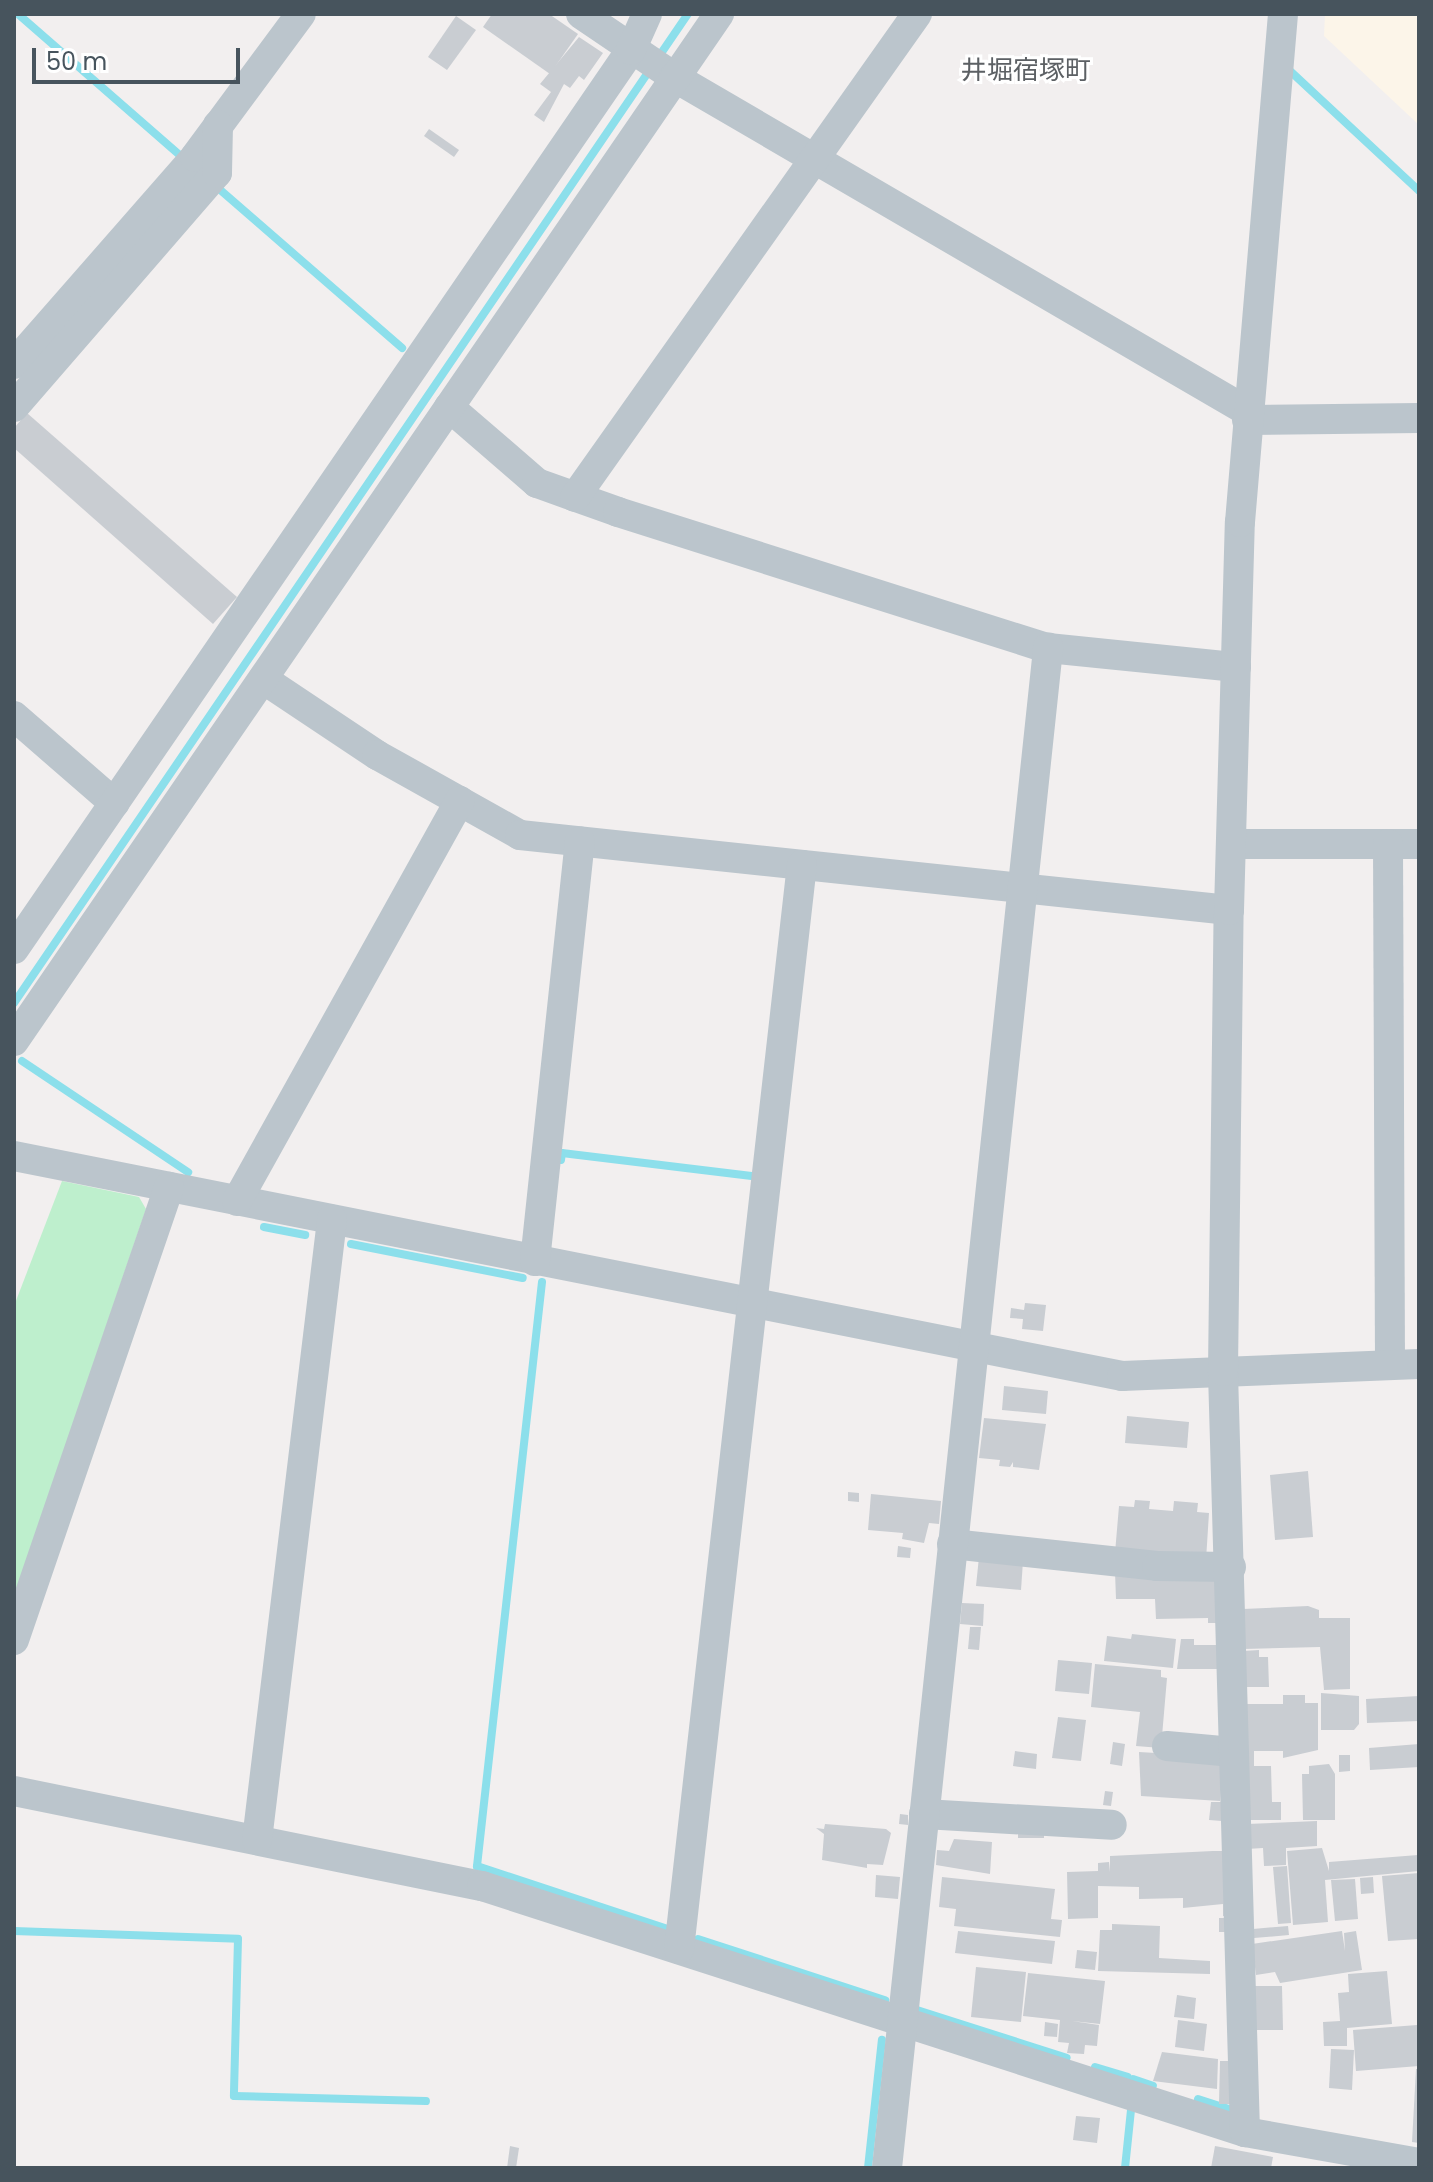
<!DOCTYPE html>
<html>
<head>
<meta charset="utf-8">
<style>
  body { margin:0 }
  #map { position:relative; width:1433px; height:2182px; overflow:hidden; background:#f2efef; font-family:Poppins,"Noto Sans JP",sans-serif }
  div>[style] { position:absolute }
  .commercial>* { inset:0; background:#fcf5e9 }
  .green>* { inset:0; background:#beefcd }
  .stream>* { height:8px; margin:-4px; padding:0 4px; transform-origin:4px; border-radius:4px; background:#8cdfeb }
  .building>* { inset:0; background:#c9cdd2 }
  .minor>* { height:30px; margin:-15px; padding:0 15px; transform-origin:15px; border-radius:15px; background:#bbc5cc }
  span { translate:-50% -50%; white-space:nowrap; text-align:center; line-height:1.15; -webkit-text-stroke:6px #fff; paint-order:stroke }
  .quarter-label { font-size:26px; color:#5c6064 }
  .frame { position:absolute; inset:0; border:16px solid #47545d; pointer-events:none }
  .scale { position:absolute; left:32px; top:48px; width:208px; height:36px; box-sizing:border-box; border:4px solid #47545d; border-top:0; padding-left:10px; font-size:24px; line-height:28px; white-space:nowrap; color:#47545d; -webkit-text-stroke:6px #fff; paint-order:stroke }
</style>
</head>
<body>
<div id="map">
  <div class="commercial">
    <i style="clip-path:polygon(1325px 14px,1419px 14px,1419px 125px,1324px 36px)"></i>
  </div>
  <div class="green">
    <i style="clip-path:polygon(62px 1181px,139px 1197px,146px 1209px,16px 1592px,14px 1306px)"></i>
  </div>
  <div class="stream">
    <i style="left:18px;top:14px;width:216px;rotate:41.1deg"></i>
    <i style="left:1289px;top:70px;width:178px;rotate:42.9deg"></i>
    <i style="left:218px;top:188px;width:244px;rotate:41deg"></i>
    <i style="left:14px;top:1003px;width:1197px;rotate:-55.73deg"></i>
    <i style="left:22px;top:1061px;width:200px;rotate:33.8deg"></i>
    <i style="left:561px;top:1160px;width:7px;rotate:-82deg"></i>
    <i style="left:562px;top:1153px;width:191px;rotate:6.9deg"></i>
    <i style="left:264px;top:1227px;width:42px;rotate:11deg"></i>
    <i style="left:351px;top:1244px;width:175px;rotate:11.2deg"></i>
    <i style="left:542px;top:1282px;width:588px;rotate:96.35deg"></i>
    <i style="left:477px;top:1866px;width:201px;rotate:18.3deg"></i>
    <i style="left:14px;top:1931px;width:224px;rotate:2deg"></i>
    <i style="left:238px;top:1939px;width:157px;rotate:91.5deg"></i>
    <i style="left:234px;top:2096px;width:192px;rotate:1.5deg"></i>
    <i style="left:698px;top:1939px;width:197px;rotate:18.1deg"></i>
    <i style="left:917px;top:2010px;width:157px;rotate:17.7deg"></i>
    <i style="left:1095px;top:2067px;width:34px;rotate:17deg"></i>
    <i style="left:1133px;top:2079px;width:21px;rotate:19deg"></i>
    <i style="left:1198px;top:2099px;width:35px;rotate:18deg"></i>
    <i style="left:868px;top:2168px;width:129px;rotate:-83.8deg"></i>
    <i style="left:1125px;top:2168px;width:58px;rotate:-84.1deg"></i>
  </div>
  <div class="building">
    <i style="clip-path:polygon(492px 14px,549px 14px,578px 34px,550px 74px,483px 27px)"></i>
    <i style="clip-path:polygon(456px 16px,476px 30px,447px 70px,428px 57px)"></i>
    <i style="clip-path:polygon(579px 37px,603px 53px,584px 80px,579px 76px,570px 88px,564px 84px,544px 122px,534px 115px,551px 92px,540px 84px)"></i>
    <i style="clip-path:polygon(429px 129px,459px 150px,454px 157px,424px 136px)"></i>
    <i style="clip-path:polygon(27px 413px,237px 597px,213px 624px,14px 448px,14px 428px)"></i>
    <i style="clip-path:polygon(1025px 1303px,1046px 1305px,1043px 1331px,1022px 1329px,1023px 1319px,1010px 1318px,1011px 1308px,1024px 1310px)"></i>
    <i style="clip-path:polygon(1004px 1386px,1048px 1391px,1046px 1414px,1002px 1410px)"></i>
    <i style="clip-path:polygon(1127px 1416px,1189px 1422px,1187px 1448px,1125px 1443px)"></i>
    <i style="clip-path:polygon(984px 1418px,1046px 1424px,1039px 1470px,1013px 1467px,1013px 1462px,1010px 1467px,999px 1466px,1000px 1460px,979px 1458px)"></i>
    <i style="clip-path:polygon(1308px 1471px,1313px 1537px,1275px 1540px,1270px 1475px)"></i>
    <i style="clip-path:polygon(848px 1492px,859px 1493px,859px 1502px,848px 1501px)"></i>
    <i style="clip-path:polygon(871px 1494px,941px 1501px,939px 1524px,929px 1523px,924px 1543px,902px 1539px,903px 1533px,868px 1530px)"></i>
    <i style="clip-path:polygon(1135px 1500px,1150px 1501px,1149px 1509px,1173px 1511px,1174px 1501px,1198px 1503px,1197px 1512px,1209px 1513px,1206px 1560px,1115px 1553px,1119px 1506px,1134px 1507px)"></i>
    <i style="clip-path:polygon(898px 1546px,911px 1548px,910px 1558px,897px 1557px)"></i>
    <i style="clip-path:polygon(979px 1557px,1023px 1561px,1021px 1590px,976px 1586px)"></i>
    <i style="clip-path:polygon(1115px 1572px,1222px 1576px,1219px 1623px,1208px 1623px,1208px 1618px,1156px 1619px,1155px 1599px,1116px 1599px)"></i>
    <i style="clip-path:polygon(962px 1603px,984px 1604px,983px 1626px,960px 1624px)"></i>
    <i style="clip-path:polygon(1308px 1606px,1319px 1610px,1319px 1618px,1350px 1618px,1350px 1689px,1324px 1690px,1320px 1647px,1243px 1649px,1243px 1609px)"></i>
    <i style="clip-path:polygon(970px 1627px,981px 1627px,979px 1650px,968px 1649px)"></i>
    <i style="clip-path:polygon(1132px 1634px,1176px 1639px,1173px 1668px,1104px 1661px,1107px 1636px,1131px 1639px)"></i>
    <i style="clip-path:polygon(1181px 1639px,1194px 1639px,1194px 1645px,1222px 1645px,1222px 1669px,1177px 1669px)"></i>
    <i style="clip-path:polygon(1259px 1650px,1259px 1657px,1268px 1657px,1269px 1687px,1243px 1687px,1243px 1651px)"></i>
    <i style="clip-path:polygon(1058px 1660px,1092px 1663px,1089px 1694px,1055px 1691px)"></i>
    <i style="clip-path:polygon(1095px 1664px,1161px 1670px,1161px 1677px,1167px 1678px,1161px 1748px,1136px 1746px,1140px 1712px,1091px 1707px)"></i>
    <i style="clip-path:polygon(1321px 1693px,1359px 1696px,1359px 1724px,1354px 1730px,1321px 1730px)"></i>
    <i style="clip-path:polygon(1283px 1695px,1305px 1695px,1305px 1703px,1318px 1703px,1318px 1750px,1283px 1758px,1283px 1751px,1254px 1751px,1254px 1766px,1271px 1766px,1272px 1802px,1281px 1802px,1281px 1820px,1243px 1820px,1245px 1704px,1283px 1704px)"></i>
    <i style="clip-path:polygon(1419px 1696px,1419px 1721px,1367px 1723px,1366px 1699px)"></i>
    <i style="clip-path:polygon(1058px 1717px,1086px 1720px,1081px 1761px,1052px 1758px)"></i>
    <i style="clip-path:polygon(1113px 1742px,1125px 1744px,1122px 1766px,1110px 1764px)"></i>
    <i style="clip-path:polygon(1419px 1744px,1419px 1767px,1370px 1770px,1369px 1748px)"></i>
    <i style="clip-path:polygon(1015px 1751px,1037px 1754px,1036px 1769px,1013px 1766px)"></i>
    <i style="clip-path:polygon(1139px 1752px,1223px 1757px,1220px 1801px,1141px 1796px)"></i>
    <i style="clip-path:polygon(1339px 1755px,1350px 1755px,1350px 1771px,1339px 1772px)"></i>
    <i style="clip-path:polygon(1329px 1764px,1335px 1774px,1335px 1820px,1303px 1820px,1302px 1774px,1309px 1774px,1309px 1766px)"></i>
    <i style="clip-path:polygon(1105px 1791px,1113px 1792px,1111px 1806px,1103px 1805px)"></i>
    <i style="clip-path:polygon(1211px 1802px,1223px 1802px,1222px 1821px,1209px 1820px)"></i>
    <i style="clip-path:polygon(900px 1814px,908px 1815px,908px 1825px,899px 1824px)"></i>
    <i style="clip-path:polygon(1317px 1821px,1317px 1846px,1286px 1848px,1286px 1865px,1264px 1866px,1263px 1848px,1247px 1849px,1247px 1824px)"></i>
    <i style="clip-path:polygon(1018px 1823px,1044px 1823px,1044px 1838px,1018px 1838px)"></i>
    <i style="clip-path:polygon(825px 1824px,886px 1829px,891px 1833px,883px 1865px,867px 1864px,867px 1868px,822px 1860px,824px 1834px,816px 1828px,824px 1829px)"></i>
    <i style="clip-path:polygon(954px 1839px,992px 1842px,990px 1874px,936px 1865px,937px 1850px,949px 1851px)"></i>
    <i style="clip-path:polygon(1322px 1848px,1329px 1871px,1329px 1862px,1418px 1855px,1419px 1871px,1325px 1880px,1328px 1922px,1293px 1925px,1287px 1851px)"></i>
    <i style="clip-path:polygon(1213px 1851px,1226px 1851px,1231px 1916px,1223px 1916px,1223px 1904px,1183px 1908px,1183px 1898px,1139px 1899px,1139px 1887px,1098px 1886px,1098px 1918px,1068px 1919px,1067px 1872px,1098px 1871px,1098px 1863px,1109px 1862px,1110px 1872px,1110px 1856px)"></i>
    <i style="clip-path:polygon(1287px 1866px,1291px 1923px,1278px 1924px,1273px 1867px)"></i>
    <i style="clip-path:polygon(1419px 1873px,1419px 1939px,1388px 1941px,1382px 1876px)"></i>
    <i style="clip-path:polygon(876px 1875px,900px 1877px,898px 1899px,875px 1897px)"></i>
    <i style="clip-path:polygon(942px 1877px,1055px 1889px,1051px 1919px,1062px 1920px,1060px 1937px,954px 1926px,956px 1909px,939px 1907px)"></i>
    <i style="clip-path:polygon(1373px 1877px,1374px 1893px,1361px 1894px,1360px 1878px)"></i>
    <i style="clip-path:polygon(1355px 1879px,1358px 1919px,1335px 1921px,1331px 1880px)"></i>
    <i style="clip-path:polygon(1219px 1918px,1233px 1918px,1233px 1932px,1219px 1932px)"></i>
    <i style="clip-path:polygon(1112px 1924px,1160px 1926px,1159px 1958px,1210px 1961px,1210px 1974px,1098px 1971px,1100px 1930px,1112px 1930px)"></i>
    <i style="clip-path:polygon(1288px 1926px,1289px 1935px,1254px 1938px,1253px 1929px)"></i>
    <i style="clip-path:polygon(958px 1931px,1055px 1941px,1052px 1964px,955px 1953px)"></i>
    <i style="clip-path:polygon(1342px 1931px,1345px 1951px,1344px 1933px,1356px 1931px,1362px 1970px,1280px 1983px,1275px 1972px,1256px 1975px,1252px 1944px)"></i>
    <i style="clip-path:polygon(1077px 1950px,1097px 1952px,1095px 1970px,1075px 1968px)"></i>
    <i style="clip-path:polygon(976px 1967px,1026px 1972px,1021px 2022px,971px 2017px)"></i>
    <i style="clip-path:polygon(1387px 1971px,1392px 2024px,1347px 2028px,1347px 2046px,1324px 2046px,1323px 2022px,1340px 2021px,1338px 1993px,1349px 1992px,1348px 1974px)"></i>
    <i style="clip-path:polygon(1028px 1973px,1105px 1981px,1100px 2024px,1072px 2021px,1099px 2025px,1097px 2046px,1085px 2045px,1084px 2054px,1067px 2053px,1069px 2043px,1058px 2042px,1060px 2020px,1023px 2016px)"></i>
    <i style="clip-path:polygon(1252px 1986px,1282px 1986px,1283px 2030px,1253px 2030px)"></i>
    <i style="clip-path:polygon(1177px 1995px,1196px 1998px,1194px 2019px,1174px 2017px)"></i>
    <i style="clip-path:polygon(1178px 2020px,1207px 2024px,1204px 2051px,1175px 2047px)"></i>
    <i style="clip-path:polygon(1045px 2022px,1058px 2024px,1057px 2037px,1044px 2036px)"></i>
    <i style="clip-path:polygon(1417px 2025px,1419px 2066px,1356px 2071px,1353px 2030px)"></i>
    <i style="clip-path:polygon(1331px 2049px,1354px 2050px,1352px 2090px,1329px 2088px)"></i>
    <i style="clip-path:polygon(1162px 2052px,1218px 2059px,1217px 2089px,1153px 2081px)"></i>
    <i style="clip-path:polygon(1220px 2061px,1231px 2061px,1230px 2104px,1219px 2104px)"></i>
    <i style="clip-path:polygon(1416px 2069px,1419px 2069px,1419px 2143px,1412px 2142px)"></i>
    <i style="clip-path:polygon(1076px 2116px,1100px 2118px,1097px 2143px,1073px 2140px)"></i>
    <i style="clip-path:polygon(510px 2146px,519px 2148px,516px 2168px,507px 2168px)"></i>
    <i style="clip-path:polygon(1215px 2146px,1273px 2157px,1271px 2168px,1211px 2168px)"></i>
  </div>
  <div class="minor">
    <i style="left:581px;top:14px;width:112px;rotate:34.1deg"></i>
    <i style="left:674px;top:77px;width:663px;rotate:30.24deg"></i>
    <i style="left:14px;top:364px;width:275px;rotate:-48.8deg"></i>
    <i style="left:195px;top:157px;width:178px;rotate:-53.5deg"></i>
    <i style="left:14px;top:407px;width:310px;rotate:-49.1deg"></i>
    <i style="left:217px;top:173px;width:48px;rotate:-88.8deg"></i>
    <i style="left:449px;top:407px;width:116px;rotate:40.8deg"></i>
    <i style="left:537px;top:483px;width:86px;rotate:19.7deg"></i>
    <i style="left:618px;top:512px;width:451px;rotate:17.6deg"></i>
    <i style="left:1048px;top:648px;width:189px;rotate:5.8deg"></i>
    <i style="left:1247px;top:420px;width:172px;rotate:-0.7deg"></i>
    <i style="left:575px;top:497px;width:592px;rotate:-54.7deg"></i>
    <i style="left:263px;top:679px;width:137px;rotate:33.7deg"></i>
    <i style="left:377px;top:755px;width:164px;rotate:29.2deg"></i>
    <i style="left:520px;top:835px;width:713px;rotate:6.04deg"></i>
    <i style="left:14px;top:716px;width:133px;rotate:41deg"></i>
    <i style="left:1231px;top:844px;width:188px"></i>
    <i style="left:1388px;top:844px;width:521px;rotate:89.78deg"></i>
    <i style="left:14px;top:949px;width:1090px;rotate:-55.54deg"></i>
    <i style="left:631px;top:50px;width:39px;rotate:-66deg"></i>
    <i style="left:14px;top:1041px;width:1246px;rotate:-55.53deg"></i>
    <i style="left:14px;top:1156px;width:1130px;rotate:11.23deg"></i>
    <i style="left:1122px;top:1376px;width:297px;rotate:-2.3deg"></i>
    <i style="left:237px;top:1201px;width:458px;rotate:-60.9deg"></i>
    <i style="left:535px;top:1261px;width:422px;rotate:-83.9deg"></i>
    <i style="left:952px;top:1544px;width:206px;rotate:6.1deg"></i>
    <i style="left:1157px;top:1566px;width:74px;rotate:0.8deg"></i>
    <i style="left:14px;top:1640px;width:479px;rotate:-71.1deg"></i>
    <i style="left:1167px;top:1746px;width:66px;rotate:5.2deg"></i>
    <i style="left:14px;top:1791px;width:478px;rotate:11.5deg"></i>
    <i style="left:482px;top:1886px;width:802px;rotate:17.87deg"></i>
    <i style="left:1245px;top:2132px;width:177px;rotate:10.1deg"></i>
    <i style="left:924px;top:1814px;width:188px;rotate:3.3deg"></i>
    <i style="left:257px;top:1840px;width:625px;rotate:-83.1deg"></i>
    <i style="left:679px;top:1949px;width:1091px;rotate:-83.53deg"></i>
    <i style="left:1245px;top:2132px;width:761px;rotate:-91.66deg"></i>
    <i style="left:1223px;top:1371px;width:461px;rotate:-89.3deg"></i>
    <i style="left:1229px;top:910px;width:388px;rotate:-88.4deg"></i>
    <i style="left:1240px;top:522px;width:510px;rotate:-85.16deg"></i>
    <i style="left:887px;top:2168px;width:1529px;rotate:-83.95deg"></i>
  </div>
  <div class="quarter-label">
    <span style="left:1026px;top:71px">井堀宿塚町</span>
  </div>
  <div class="frame"></div>
  <div class="scale">50 m</div>
</div>
</body>
</html>
